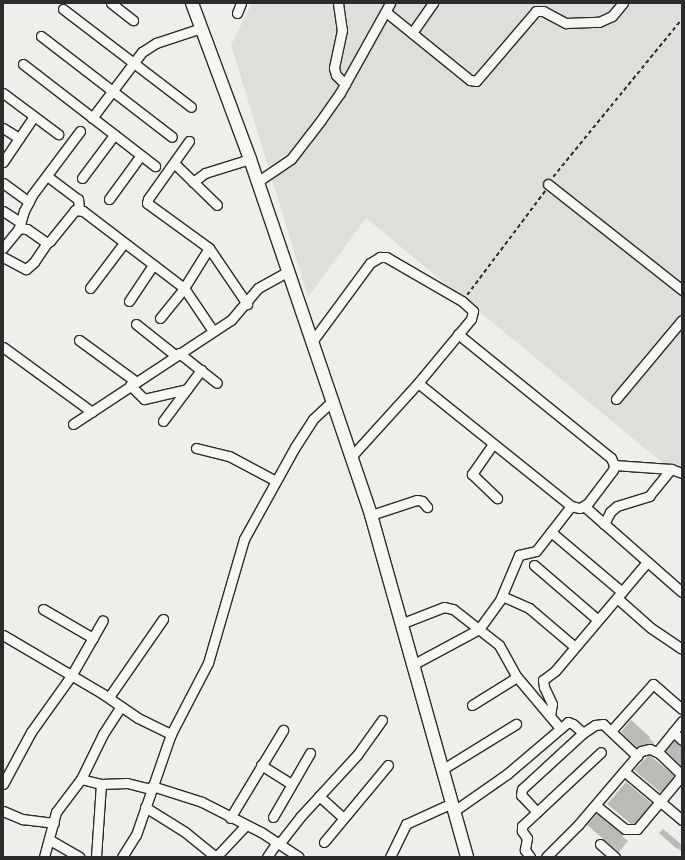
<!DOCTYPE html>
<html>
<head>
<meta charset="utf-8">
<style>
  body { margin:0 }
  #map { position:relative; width:685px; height:860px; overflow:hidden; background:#eeeeea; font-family:"Playpen Sans",sans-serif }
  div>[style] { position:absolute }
  .built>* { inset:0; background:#dededb }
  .shadow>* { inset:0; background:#0003 }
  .building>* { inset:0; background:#babab7 }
  .path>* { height:1.5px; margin-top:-0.75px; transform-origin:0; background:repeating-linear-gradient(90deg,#2b2b2b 0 4px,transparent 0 7px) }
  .roads { filter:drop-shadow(1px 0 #2b2b2b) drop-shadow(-1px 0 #2b2b2b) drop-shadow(0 1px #2b2b2b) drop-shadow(0 -1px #2b2b2b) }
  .minor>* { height:9px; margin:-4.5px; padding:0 4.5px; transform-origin:4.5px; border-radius:4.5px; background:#f6f6f2 }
  .major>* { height:12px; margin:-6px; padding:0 6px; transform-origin:6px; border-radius:6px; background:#f6f6f2 }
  span { translate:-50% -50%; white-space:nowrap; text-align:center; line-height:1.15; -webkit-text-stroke:3px #f6f6f2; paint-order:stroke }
  .frame { position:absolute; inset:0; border:4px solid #2b2b2b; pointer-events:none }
</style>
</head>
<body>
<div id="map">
  <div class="built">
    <i style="clip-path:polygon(252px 3px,682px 3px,682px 479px,366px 218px,308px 297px,231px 45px)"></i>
  </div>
  <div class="shadow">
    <i style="clip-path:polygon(622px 732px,649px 738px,654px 743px,642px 752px)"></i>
    <i style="clip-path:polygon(674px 742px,682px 749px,682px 765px,667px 751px)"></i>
    <i style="clip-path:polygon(636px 770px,673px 776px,680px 783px,668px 798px)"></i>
    <i style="clip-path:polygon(651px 803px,658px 810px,638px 830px,609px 804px)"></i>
    <i style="clip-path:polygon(597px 815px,628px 841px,619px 852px,594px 830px)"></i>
    <i style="clip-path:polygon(663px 830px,682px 846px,681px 851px,664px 837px)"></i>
  </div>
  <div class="building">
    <i style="clip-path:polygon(631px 720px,650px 737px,636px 747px,621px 732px)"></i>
    <i style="clip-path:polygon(674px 741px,682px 747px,681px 766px,666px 751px)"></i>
    <i style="clip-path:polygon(649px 755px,674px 775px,660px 792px,634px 770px)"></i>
    <i style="clip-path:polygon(626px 782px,651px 803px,634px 823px,630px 823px,607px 804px)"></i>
    <i style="clip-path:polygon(597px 814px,623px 835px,613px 847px,587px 825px)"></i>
    <i style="clip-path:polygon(663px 829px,681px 844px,677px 849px,659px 833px)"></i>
  </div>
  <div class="path">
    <i style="left:553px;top:177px;width:204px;rotate:-50.8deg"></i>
    <i style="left:467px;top:295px;width:130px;rotate:-53.1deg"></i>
  </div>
  <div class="roads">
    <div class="minor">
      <i style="left:111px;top:3px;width:28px;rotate:38deg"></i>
      <i style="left:338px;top:3px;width:27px;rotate:82deg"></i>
      <i style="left:342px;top:30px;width:39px;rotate:102deg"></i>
      <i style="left:334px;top:68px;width:7px;rotate:74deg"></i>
      <i style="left:336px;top:75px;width:13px;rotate:45deg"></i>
      <i style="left:63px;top:9px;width:161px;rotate:37.4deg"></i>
      <i style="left:386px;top:12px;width:108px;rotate:39deg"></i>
      <i style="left:470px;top:80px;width:6px;rotate:9deg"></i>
      <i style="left:476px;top:81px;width:92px;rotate:-49.4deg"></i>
      <i style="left:536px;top:11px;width:7px"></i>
      <i style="left:543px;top:11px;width:26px;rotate:28deg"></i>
      <i style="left:566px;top:23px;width:33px;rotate:-2deg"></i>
      <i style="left:599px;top:22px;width:14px;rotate:-25deg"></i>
      <i style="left:612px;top:16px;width:17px;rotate:-50deg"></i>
      <i style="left:237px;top:13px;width:11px;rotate:-68deg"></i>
      <i style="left:412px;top:33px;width:37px;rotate:-55deg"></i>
      <i style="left:41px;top:36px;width:165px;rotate:37.6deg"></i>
      <i style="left:23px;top:64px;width:167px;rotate:37.7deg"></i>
      <i style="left:3px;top:93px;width:69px;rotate:36.7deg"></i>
      <i style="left:92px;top:118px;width:83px;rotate:-52.9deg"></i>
      <i style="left:142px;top:52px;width:17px;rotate:-33deg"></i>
      <i style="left:156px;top:43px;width:47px;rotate:-18.4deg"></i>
      <i style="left:3px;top:128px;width:19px;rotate:32deg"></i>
      <i style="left:189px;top:141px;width:71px;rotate:125.3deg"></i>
      <i style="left:148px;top:199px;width:4px;rotate:104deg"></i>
      <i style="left:147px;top:203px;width:77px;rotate:36deg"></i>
      <i style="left:209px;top:248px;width:68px;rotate:55.8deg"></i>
      <i style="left:3px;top:162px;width:55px;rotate:-56deg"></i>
      <i style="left:174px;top:163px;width:60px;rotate:44.3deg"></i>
      <i style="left:47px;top:176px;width:39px;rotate:37deg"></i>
      <i style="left:78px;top:199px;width:10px;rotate:84deg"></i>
      <i style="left:82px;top:178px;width:54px;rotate:-53.3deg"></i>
      <i style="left:193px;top:182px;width:15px;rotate:-37deg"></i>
      <i style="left:205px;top:173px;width:47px;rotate:-17.3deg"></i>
      <i style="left:257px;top:182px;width:41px;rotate:-34.1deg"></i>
      <i style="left:291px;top:159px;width:49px;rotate:-52.4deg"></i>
      <i style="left:321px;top:120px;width:33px;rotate:-55deg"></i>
      <i style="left:340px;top:93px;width:103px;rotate:-60.9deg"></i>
      <i style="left:3px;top:183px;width:32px;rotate:36deg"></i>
      <i style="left:548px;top:184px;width:171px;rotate:38.3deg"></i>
      <i style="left:109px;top:199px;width:54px;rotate:-54deg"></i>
      <i style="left:3px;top:211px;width:20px;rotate:33deg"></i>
      <i style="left:19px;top:228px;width:18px;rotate:-74deg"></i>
      <i style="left:24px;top:211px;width:18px;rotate:-63deg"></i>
      <i style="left:32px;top:195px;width:80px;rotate:-53.1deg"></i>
      <i style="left:3px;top:248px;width:26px;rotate:-51deg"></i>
      <i style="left:19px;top:228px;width:8px;rotate:7deg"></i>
      <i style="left:27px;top:229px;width:24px;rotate:35deg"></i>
      <i style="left:47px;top:243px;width:4px;rotate:-34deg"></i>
      <i style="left:50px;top:241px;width:40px;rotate:-51deg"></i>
      <i style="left:75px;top:210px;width:8px;rotate:7deg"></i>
      <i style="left:83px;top:211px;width:127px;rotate:37.3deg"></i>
      <i style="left:184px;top:288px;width:52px;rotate:56deg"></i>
      <i style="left:3px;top:257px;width:26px;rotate:28deg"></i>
      <i style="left:26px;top:269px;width:11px;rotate:-41deg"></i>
      <i style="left:34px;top:262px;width:23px;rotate:-56deg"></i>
      <i style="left:90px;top:288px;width:56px;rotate:-52.9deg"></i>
      <i style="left:129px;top:301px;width:43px;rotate:-56.3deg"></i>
      <i style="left:160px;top:318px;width:38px;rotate:-51deg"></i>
      <i style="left:184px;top:288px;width:47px;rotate:-58deg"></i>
      <i style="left:136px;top:324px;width:50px;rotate:38.5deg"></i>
      <i style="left:79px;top:340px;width:69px;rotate:36.2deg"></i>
      <i style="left:311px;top:343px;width:99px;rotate:-53.6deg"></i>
      <i style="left:370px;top:263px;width:12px;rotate:-31deg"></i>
      <i style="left:380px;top:257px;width:6px"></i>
      <i style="left:386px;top:257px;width:88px;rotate:30.1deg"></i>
      <i style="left:462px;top:301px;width:15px;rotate:42deg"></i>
      <i style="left:473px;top:311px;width:8px;rotate:104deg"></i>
      <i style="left:471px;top:319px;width:83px;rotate:129.6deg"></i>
      <i style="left:418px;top:383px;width:100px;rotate:132.2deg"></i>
      <i style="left:3px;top:347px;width:110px;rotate:36.1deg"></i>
      <i style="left:179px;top:353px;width:48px;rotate:38.3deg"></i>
      <i style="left:418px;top:383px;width:196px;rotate:38.8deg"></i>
      <i style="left:571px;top:506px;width:9px;rotate:13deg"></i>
      <i style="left:580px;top:508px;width:9px;rotate:-32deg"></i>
      <i style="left:588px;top:503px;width:41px;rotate:-52.9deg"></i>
      <i style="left:613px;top:470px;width:5px;rotate:-79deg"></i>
      <i style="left:614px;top:465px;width:8px;rotate:-113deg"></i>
      <i style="left:611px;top:458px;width:197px;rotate:-141deg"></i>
      <i style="left:130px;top:385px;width:20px;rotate:45deg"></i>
      <i style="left:144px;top:399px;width:44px;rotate:-13.1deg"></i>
      <i style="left:616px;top:399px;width:103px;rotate:-50.1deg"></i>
      <i style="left:163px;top:421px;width:64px;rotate:-53.3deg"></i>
      <i style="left:73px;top:424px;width:189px;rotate:-33.4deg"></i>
      <i style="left:231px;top:320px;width:42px;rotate:-49.8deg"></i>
      <i style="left:258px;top:288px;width:35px;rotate:-29deg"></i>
      <i style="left:493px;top:444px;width:37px;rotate:125deg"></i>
      <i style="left:472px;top:474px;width:35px;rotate:44deg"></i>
      <i style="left:196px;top:448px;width:34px;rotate:14deg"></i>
      <i style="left:229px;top:456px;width:53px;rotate:28deg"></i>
      <i style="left:614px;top:465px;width:57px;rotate:4deg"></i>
      <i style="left:671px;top:469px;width:12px;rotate:20deg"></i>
      <i style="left:584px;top:506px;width:130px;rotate:41.3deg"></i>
      <i style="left:371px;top:515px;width:48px;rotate:-18.1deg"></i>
      <i style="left:417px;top:500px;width:5px;rotate:11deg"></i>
      <i style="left:422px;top:501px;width:8px;rotate:50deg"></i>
      <i style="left:604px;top:524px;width:13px;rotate:-63deg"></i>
      <i style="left:610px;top:512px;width:9px;rotate:-41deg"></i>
      <i style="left:617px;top:506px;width:34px;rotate:-17deg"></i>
      <i style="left:649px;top:496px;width:35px;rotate:-51deg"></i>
      <i style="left:551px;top:532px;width:93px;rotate:40.2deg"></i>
      <i style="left:534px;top:565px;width:84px;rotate:40.7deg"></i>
      <i style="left:502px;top:596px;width:30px;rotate:24deg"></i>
      <i style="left:529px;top:608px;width:60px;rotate:40.3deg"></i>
      <i style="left:617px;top:598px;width:45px;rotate:41.4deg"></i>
      <i style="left:651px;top:628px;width:37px;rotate:34deg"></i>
      <i style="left:43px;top:609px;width:58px;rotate:30.1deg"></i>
      <i style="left:403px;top:623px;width:44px;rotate:-21.3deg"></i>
      <i style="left:444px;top:607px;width:9px;rotate:13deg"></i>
      <i style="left:453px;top:609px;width:58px;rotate:38deg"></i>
      <i style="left:499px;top:645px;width:37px;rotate:61deg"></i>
      <i style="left:517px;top:677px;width:67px;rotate:49.9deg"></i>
      <i style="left:3px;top:635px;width:116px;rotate:30.5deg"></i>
      <i style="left:103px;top:694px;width:42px;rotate:34.4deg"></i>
      <i style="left:138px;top:718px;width:37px;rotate:26deg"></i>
      <i style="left:171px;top:734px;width:80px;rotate:-62.5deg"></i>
      <i style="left:208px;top:663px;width:129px;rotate:-73.8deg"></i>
      <i style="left:244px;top:539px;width:105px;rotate:-61deg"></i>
      <i style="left:295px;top:447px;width:33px;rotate:-57deg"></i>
      <i style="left:313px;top:419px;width:26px;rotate:-43deg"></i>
      <i style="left:414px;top:664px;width:74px;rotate:-28.3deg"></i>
      <i style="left:479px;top:629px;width:36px;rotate:-54deg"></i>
      <i style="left:500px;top:600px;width:49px;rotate:-67.1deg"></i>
      <i style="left:519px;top:555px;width:17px;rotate:-13deg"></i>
      <i style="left:536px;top:551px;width:57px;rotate:-52.1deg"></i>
      <i style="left:109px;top:697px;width:95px;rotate:-55.3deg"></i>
      <i style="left:472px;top:705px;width:53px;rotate:-31.9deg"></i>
      <i style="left:550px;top:716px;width:12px;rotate:-81deg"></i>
      <i style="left:552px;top:704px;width:19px;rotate:-115deg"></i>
      <i style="left:544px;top:687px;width:7px;rotate:-98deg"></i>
      <i style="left:543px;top:680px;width:15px;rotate:-37deg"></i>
      <i style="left:555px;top:671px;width:143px;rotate:-49.8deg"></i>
      <i style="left:611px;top:731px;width:63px;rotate:-48.2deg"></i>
      <i style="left:653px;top:684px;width:38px;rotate:41deg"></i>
      <i style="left:673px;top:732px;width:12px;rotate:42deg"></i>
      <i style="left:657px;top:752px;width:40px;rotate:-51deg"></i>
      <i style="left:261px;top:765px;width:36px;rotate:32deg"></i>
      <i style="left:443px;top:769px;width:86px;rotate:-31.7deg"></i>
      <i style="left:625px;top:772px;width:75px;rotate:40.1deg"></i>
      <i style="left:81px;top:779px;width:21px;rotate:14deg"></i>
      <i style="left:101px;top:784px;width:26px;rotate:-2deg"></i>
      <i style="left:127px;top:783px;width:25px;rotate:14deg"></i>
      <i style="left:3px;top:784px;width:59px;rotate:-61.7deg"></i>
      <i style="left:31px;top:732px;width:69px;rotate:-54.5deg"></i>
      <i style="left:71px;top:676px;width:64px;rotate:-60.3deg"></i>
      <i style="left:152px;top:786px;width:52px;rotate:17.7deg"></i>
      <i style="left:202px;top:802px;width:66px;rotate:27deg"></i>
      <i style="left:261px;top:832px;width:45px;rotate:33.3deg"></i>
      <i style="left:319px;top:796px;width:31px;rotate:42deg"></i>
      <i style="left:145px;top:807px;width:47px;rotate:32deg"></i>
      <i style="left:185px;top:832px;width:40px;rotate:39deg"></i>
      <i style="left:3px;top:811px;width:21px;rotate:23deg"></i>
      <i style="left:22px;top:819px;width:32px;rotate:7deg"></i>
      <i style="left:454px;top:811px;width:65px;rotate:-34.9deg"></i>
      <i style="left:507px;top:774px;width:80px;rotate:-40.4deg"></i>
      <i style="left:568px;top:722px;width:5px;rotate:22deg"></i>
      <i style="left:573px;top:724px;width:13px;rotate:42deg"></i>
      <i style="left:583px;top:733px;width:14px;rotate:-34deg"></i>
      <i style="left:595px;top:725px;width:8px;rotate:-7deg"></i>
      <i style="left:603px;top:724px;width:47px;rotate:43.3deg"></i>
      <i style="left:537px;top:812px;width:23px;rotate:-133deg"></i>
      <i style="left:521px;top:795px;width:6px;rotate:-81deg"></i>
      <i style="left:522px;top:789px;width:83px;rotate:-42.6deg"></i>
      <i style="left:273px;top:817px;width:74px;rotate:-60deg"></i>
      <i style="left:230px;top:818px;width:103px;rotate:-58.9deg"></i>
      <i style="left:50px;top:840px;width:34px;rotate:30deg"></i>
      <i style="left:324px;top:842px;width:100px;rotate:-50.3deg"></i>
      <i style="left:279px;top:844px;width:34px;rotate:-52deg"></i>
      <i style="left:300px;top:817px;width:84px;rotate:-47.4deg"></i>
      <i style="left:357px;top:755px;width:43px;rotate:-54.5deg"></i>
      <i style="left:600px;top:844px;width:20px;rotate:41deg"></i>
      <i style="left:44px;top:857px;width:47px;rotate:-75.1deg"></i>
      <i style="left:56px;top:812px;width:41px;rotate:-52.9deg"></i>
      <i style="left:81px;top:779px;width:50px;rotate:-63.9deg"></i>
      <i style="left:103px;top:734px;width:33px;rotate:-57deg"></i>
      <i style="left:96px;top:857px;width:73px;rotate:-86.1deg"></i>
      <i style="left:122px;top:857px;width:26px;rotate:-58deg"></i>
      <i style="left:136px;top:835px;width:107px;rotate:-70.9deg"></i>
      <i style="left:216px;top:857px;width:44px;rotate:-46.8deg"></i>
      <i style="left:267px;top:857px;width:18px;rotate:-56deg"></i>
      <i style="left:390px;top:857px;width:37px;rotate:-64deg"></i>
      <i style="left:406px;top:824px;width:51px;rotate:-24.5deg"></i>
      <i style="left:530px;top:857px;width:9px;rotate:-126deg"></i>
      <i style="left:525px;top:850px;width:12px;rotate:-81deg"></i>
      <i style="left:527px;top:838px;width:9px;rotate:-126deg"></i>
      <i style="left:522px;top:831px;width:5px;rotate:-90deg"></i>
      <i style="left:522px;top:826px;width:108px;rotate:-43.1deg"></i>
      <i style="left:546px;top:857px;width:45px;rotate:-45deg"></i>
      <i style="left:578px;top:825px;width:97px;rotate:-49.6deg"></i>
      <i style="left:641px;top:751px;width:9px;rotate:-13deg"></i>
      <i style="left:650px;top:749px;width:10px;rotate:24deg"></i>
      <i style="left:659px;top:753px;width:30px;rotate:44deg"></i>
      <i style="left:681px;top:774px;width:7px;rotate:117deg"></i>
      <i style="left:678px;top:780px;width:64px;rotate:129.9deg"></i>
      <i style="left:637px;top:829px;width:12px;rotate:180deg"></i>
      <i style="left:625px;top:829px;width:38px;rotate:-141deg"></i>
    </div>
    <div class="major">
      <i style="left:192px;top:3px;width:166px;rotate:69.6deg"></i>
      <i style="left:250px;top:159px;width:376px;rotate:71.2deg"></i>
      <i style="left:371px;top:515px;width:355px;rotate:74.3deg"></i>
    </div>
  </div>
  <div class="frame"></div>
</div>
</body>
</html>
